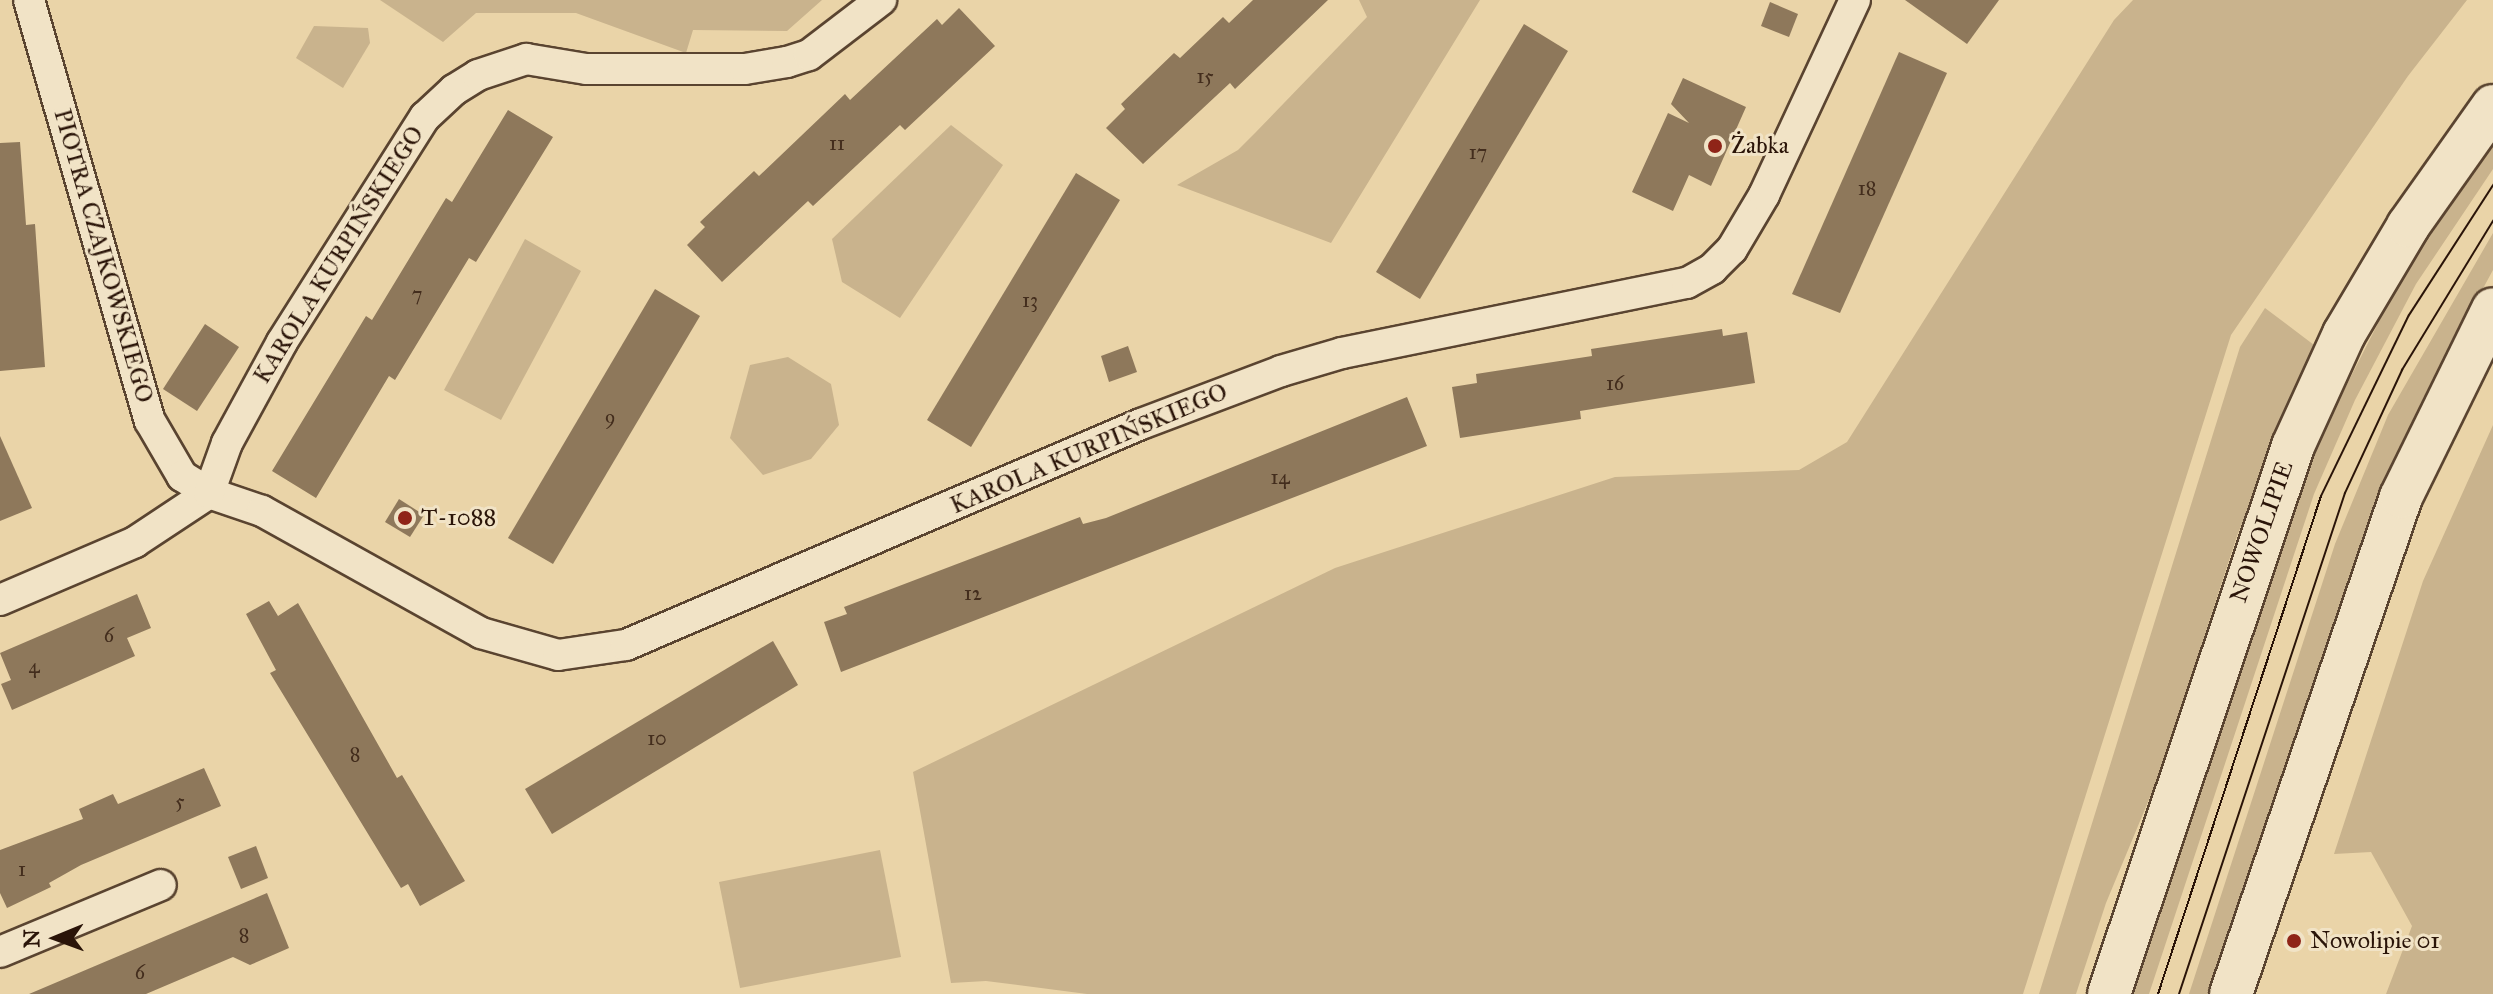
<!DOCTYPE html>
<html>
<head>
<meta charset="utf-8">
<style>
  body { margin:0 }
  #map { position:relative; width:2493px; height:994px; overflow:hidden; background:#ead4a8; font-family:"IM FELL Great Primer",serif }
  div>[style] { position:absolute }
  .green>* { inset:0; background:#c9b38d }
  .building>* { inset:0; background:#8e785b }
  .roads { filter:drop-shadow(2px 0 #5a4430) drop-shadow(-2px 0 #5a4430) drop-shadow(0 2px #5a4430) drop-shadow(0 -2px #5a4430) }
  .street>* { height:30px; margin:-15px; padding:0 15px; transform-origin:15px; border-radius:15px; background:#f1e3c6 }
  .secondary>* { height:42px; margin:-21px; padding:0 21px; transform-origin:21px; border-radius:21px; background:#f1e3c6 }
  .tram>* { height:2px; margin:-1px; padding:0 1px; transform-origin:1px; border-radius:1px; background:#2a1408 }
  .dots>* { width:22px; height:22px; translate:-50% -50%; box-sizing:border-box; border:4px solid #f1e3c6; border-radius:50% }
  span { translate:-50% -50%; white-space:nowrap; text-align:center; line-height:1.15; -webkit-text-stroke:6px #f1e3c6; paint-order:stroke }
  .number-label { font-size:20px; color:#432d1d }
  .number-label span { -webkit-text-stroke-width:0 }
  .poi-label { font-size:24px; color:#2a1408 }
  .left { translate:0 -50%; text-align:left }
  .street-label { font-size:24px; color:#2a1408 }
  .north { position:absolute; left:16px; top:898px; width:80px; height:80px; -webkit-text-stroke:6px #f1e3c6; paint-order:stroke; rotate:269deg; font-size:22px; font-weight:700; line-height:32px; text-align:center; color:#2a1408 }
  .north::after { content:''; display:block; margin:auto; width:28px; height:36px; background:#2a1408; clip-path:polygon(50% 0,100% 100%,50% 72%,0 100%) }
</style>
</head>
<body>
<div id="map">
  <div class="green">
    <i style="clip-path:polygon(380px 0,822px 0,787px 31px,693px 30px,686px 53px,576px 13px,476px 13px,443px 42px)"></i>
    <i style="clip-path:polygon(1359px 0,1480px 0,1331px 243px,1177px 185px,1238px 150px,1255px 133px,1367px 17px)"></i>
    <i style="clip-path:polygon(2133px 0,2467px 0,2408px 76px,2231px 335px,2023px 994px,1087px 994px,986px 981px,951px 983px,913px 772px,1335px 568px,1615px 477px,1799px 470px,1847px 442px,2114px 20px)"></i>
    <i style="clip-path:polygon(314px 26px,368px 28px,370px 43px,343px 88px,296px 58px)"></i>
    <i style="clip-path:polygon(951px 125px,1003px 165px,900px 318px,842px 282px,832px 239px)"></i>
    <i style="clip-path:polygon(2493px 141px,2493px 169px,2416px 284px,2355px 400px,2314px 494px,2149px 994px,2132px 994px,2273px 555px,2310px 457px,2400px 280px)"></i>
    <i style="clip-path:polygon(2493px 233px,2493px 270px,2422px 401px,2383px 489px,2207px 994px,2189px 994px,2335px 544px,2388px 415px)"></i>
    <i style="clip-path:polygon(525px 239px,581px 271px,501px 420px,444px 390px)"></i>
    <i style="clip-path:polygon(2265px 308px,2314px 345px,2237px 536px,2160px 773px,2106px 903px,2076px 994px,2039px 994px,2240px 347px)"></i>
    <i style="clip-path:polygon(788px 357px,831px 384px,839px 425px,811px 459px,763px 475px,730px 438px,750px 365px)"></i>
    <i style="clip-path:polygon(2493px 425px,2493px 994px,2386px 994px,2412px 926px,2371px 852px,2334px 854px,2423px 581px)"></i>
    <i style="clip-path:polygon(880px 850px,901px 957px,740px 988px,719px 882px)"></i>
  </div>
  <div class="building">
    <i style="clip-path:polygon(1253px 0,1328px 0,1235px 89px,1230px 83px,1143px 164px,1106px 128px,1125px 109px,1121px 104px,1174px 53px,1180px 58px,1223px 17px,1229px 23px)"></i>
    <i style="clip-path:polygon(1905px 0,1999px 0,1967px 44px)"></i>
    <i style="clip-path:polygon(1770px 2px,1798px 14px,1789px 37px,1761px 26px)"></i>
    <i style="clip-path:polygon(959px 8px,995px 46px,905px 130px,900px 125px,813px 206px,808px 201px,722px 282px,687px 245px,705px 227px,700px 222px,754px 171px,759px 176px,845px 94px,850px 100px,937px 19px,942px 25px)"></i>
    <i style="clip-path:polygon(1524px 24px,1568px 51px,1420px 299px,1376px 272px)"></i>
    <i style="clip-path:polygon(1899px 52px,1947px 73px,1840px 313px,1792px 294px)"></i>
    <i style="clip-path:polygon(1683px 78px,1746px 107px,1711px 186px,1689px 175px,1673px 211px,1632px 192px,1668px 113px,1689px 123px,1671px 104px)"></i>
    <i style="clip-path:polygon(508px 110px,553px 137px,476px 262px,469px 258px,395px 380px,389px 376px,316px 498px,272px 471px,366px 316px,372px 320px,446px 198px,452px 202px)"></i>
    <i style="clip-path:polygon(20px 142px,26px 225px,35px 224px,45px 367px,0 371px,0 143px)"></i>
    <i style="clip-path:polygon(1076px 173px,1120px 200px,971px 447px,927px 420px)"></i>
    <i style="clip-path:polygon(655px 289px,700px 316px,553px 564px,508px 538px)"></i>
    <i style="clip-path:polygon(205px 324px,239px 347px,197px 411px,163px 389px)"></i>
    <i style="clip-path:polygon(1722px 329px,1723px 336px,1747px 332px,1755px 383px,1580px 411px,1581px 419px,1460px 438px,1452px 387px,1477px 383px,1476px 374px,1592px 356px,1591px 349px)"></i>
    <i style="clip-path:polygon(1128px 346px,1137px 372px,1109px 382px,1101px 356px)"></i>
    <i style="clip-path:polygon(1407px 397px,1427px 446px,841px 672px,824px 622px,847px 614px,844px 607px,1080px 517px,1083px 524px,1106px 518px)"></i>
    <i style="clip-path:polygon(0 436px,32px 508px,0 521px)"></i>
    <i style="clip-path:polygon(399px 499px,424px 515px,410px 537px,385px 522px)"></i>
    <i style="clip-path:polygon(137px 594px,151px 628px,127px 638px,135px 656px,12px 710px,1px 684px,11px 680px,0 653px)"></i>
    <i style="clip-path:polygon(269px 601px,278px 616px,298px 603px,397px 778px,402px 775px,465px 881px,420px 906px,408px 884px,401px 888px,270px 673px,276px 670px,246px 614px)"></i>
    <i style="clip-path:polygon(773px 641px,798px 685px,552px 834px,525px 789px)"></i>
    <i style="clip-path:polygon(204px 768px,221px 806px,81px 865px,49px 883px,51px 887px,7px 908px,0 893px,0 850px,83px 819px,79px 809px,113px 794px,118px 804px)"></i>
    <i style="clip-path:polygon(256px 846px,268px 878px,241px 889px,228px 857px)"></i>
    <i style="clip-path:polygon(267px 893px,289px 948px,250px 965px,233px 957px,146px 994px,29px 994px)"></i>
  </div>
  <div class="roads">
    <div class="street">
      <i style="left:29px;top:0;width:438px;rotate:74deg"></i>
      <i style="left:150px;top:421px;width:64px;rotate:59.8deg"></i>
      <i style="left:182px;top:476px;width:32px;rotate:32deg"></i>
      <i style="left:209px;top:493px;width:56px;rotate:18.8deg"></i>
      <i style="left:262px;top:511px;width:251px;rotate:29.1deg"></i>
      <i style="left:481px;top:633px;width:80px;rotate:15.9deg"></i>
      <i style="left:558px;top:655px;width:69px;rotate:-8.4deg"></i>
      <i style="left:626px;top:645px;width:560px;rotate:-23.23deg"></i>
      <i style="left:1141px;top:424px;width:150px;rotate:-20.7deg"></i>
      <i style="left:1281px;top:371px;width:64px;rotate:-16.4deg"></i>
      <i style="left:1342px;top:353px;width:352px;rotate:-11.5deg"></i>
      <i style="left:1687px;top:283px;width:29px;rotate:-29deg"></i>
      <i style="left:1712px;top:269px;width:28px;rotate:-45deg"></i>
      <i style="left:1732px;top:249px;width:63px;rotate:-59.3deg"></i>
      <i style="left:1764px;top:195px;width:215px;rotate:-65deg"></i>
      <i style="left:0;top:600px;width:147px;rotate:-23.2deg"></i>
      <i style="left:135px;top:542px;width:89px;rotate:-33.5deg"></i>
      <i style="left:209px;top:493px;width:53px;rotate:-70.2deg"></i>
      <i style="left:227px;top:443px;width:115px;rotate:-61.4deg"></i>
      <i style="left:282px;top:342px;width:267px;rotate:-57.6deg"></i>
      <i style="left:425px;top:117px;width:40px;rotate:-43deg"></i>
      <i style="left:454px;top:90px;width:28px;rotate:-32deg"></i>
      <i style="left:478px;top:75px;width:51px;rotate:-18.4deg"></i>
      <i style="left:526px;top:59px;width:61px;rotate:9.5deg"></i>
      <i style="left:586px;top:69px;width:159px"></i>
      <i style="left:745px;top:69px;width:43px;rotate:-9.5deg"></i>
      <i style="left:787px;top:62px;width:23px;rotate:-18deg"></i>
      <i style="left:809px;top:55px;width:91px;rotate:-37.4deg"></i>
      <i style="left:0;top:952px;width:174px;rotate:-22.6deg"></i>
    </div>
    <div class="secondary">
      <i style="left:2109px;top:994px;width:578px;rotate:-71.44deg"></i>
      <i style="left:2293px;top:446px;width:123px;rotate:-65.5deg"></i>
      <i style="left:2344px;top:334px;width:126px;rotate:-59.3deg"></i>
      <i style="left:2408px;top:226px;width:147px;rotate:-54.7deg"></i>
      <i style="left:2231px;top:994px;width:525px;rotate:-71.12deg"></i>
      <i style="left:2401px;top:497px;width:209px;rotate:-63.9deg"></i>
    </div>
  </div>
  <div class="tram">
    <i style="left:2158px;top:994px;width:524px;rotate:-71.88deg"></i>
    <i style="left:2321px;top:496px;width:201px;rotate:-64.1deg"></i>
    <i style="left:2409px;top:315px;width:155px;rotate:-57.1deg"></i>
    <i style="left:2179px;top:994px;width:528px;rotate:-71.67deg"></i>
    <i style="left:2345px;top:493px;width:136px;rotate:-65.1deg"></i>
    <i style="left:2402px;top:370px;width:175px;rotate:-58.6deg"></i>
  </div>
  <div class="dots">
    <i style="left:1715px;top:146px;background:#8f2418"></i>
    <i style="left:405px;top:518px;background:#8f2418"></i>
    <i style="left:2294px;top:941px;background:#8f2418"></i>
  </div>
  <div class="number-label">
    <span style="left:1205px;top:76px">15</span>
    <span style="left:837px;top:143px">11</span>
    <span style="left:1478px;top:152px">17</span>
    <span style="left:1867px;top:188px">18</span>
    <span style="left:417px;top:294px">7</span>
    <span style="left:1030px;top:300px">13</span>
    <span style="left:1615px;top:383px">16</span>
    <span style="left:610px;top:417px">9</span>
    <span style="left:1280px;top:477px">14</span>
    <span style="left:973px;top:593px">12</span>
    <span style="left:109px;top:635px">6</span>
    <span style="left:34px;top:666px">4</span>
    <span style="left:657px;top:738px">10</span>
    <span style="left:355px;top:754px">8</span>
    <span style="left:180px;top:801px">5</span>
    <span style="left:22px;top:869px">1</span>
    <span style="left:244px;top:935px">8</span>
    <span style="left:140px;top:972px">6</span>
  </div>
  <div class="poi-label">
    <span class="left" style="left:1731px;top:146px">Żabka</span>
    <span class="left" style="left:421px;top:518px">T-1088</span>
    <span class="left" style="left:2310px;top:941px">Nowolipie 01</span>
  </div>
  <div class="street-label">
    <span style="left:339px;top:255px;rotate:-58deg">KAROLA KURPIŃSKIEGO</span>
    <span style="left:103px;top:256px;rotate:74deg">PIOTRA CZAJKOWSKIEGO</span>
    <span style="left:1089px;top:449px;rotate:-23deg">KAROLA KURPIŃSKIEGO</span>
    <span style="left:2262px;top:532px;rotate:-71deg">NOWOLIPIE</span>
  </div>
  <div class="north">N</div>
</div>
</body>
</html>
